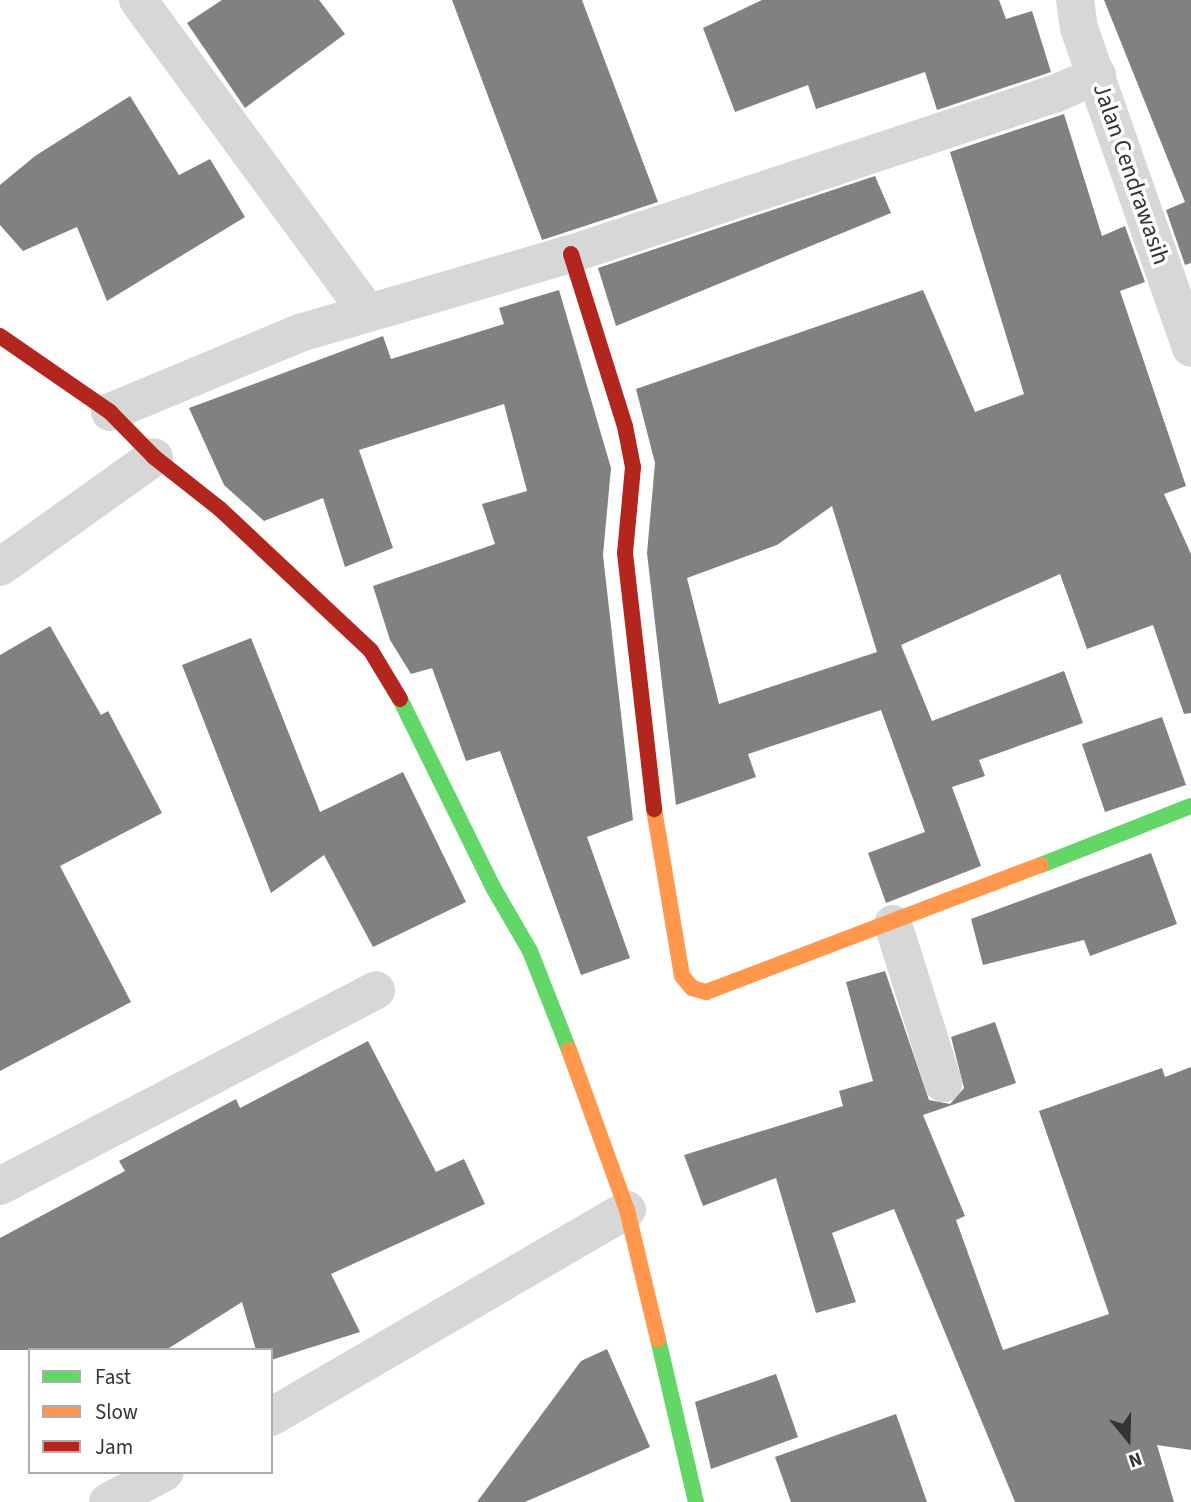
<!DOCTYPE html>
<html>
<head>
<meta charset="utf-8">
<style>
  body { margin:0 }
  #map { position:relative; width:1191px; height:1502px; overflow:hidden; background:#fff; font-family:"Source Sans 3",sans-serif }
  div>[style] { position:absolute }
  .building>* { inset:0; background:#818181 }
  .street>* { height:38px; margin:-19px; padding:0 19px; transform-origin:19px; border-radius:19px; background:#d7d7d7 }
  .fast>* { height:16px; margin:-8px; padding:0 8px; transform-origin:8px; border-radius:8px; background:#63d668 }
  .slow>* { height:16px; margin:-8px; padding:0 8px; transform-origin:8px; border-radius:8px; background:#ff974d }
  .jam>* { height:16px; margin:-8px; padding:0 8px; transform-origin:8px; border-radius:8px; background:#b3261e }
  span { translate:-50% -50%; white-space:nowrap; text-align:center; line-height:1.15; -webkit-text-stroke:7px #fff; paint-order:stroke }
  .street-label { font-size:24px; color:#333 }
  .legend { position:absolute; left:28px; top:1348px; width:245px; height:126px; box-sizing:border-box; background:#fff; border:2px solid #adadad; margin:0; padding:9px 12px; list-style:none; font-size:21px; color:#333 }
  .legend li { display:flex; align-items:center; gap:14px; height:35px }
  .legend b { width:35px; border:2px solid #adadad }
  .north { position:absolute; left:1093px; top:1404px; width:70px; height:70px; -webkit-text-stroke:5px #fff; paint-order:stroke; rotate:161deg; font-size:19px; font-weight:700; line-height:28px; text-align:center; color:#333 }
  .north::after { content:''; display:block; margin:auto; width:24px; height:32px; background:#333; clip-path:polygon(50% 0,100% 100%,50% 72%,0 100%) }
</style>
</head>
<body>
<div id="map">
  <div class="building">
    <i style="clip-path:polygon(222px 0,319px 0,345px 34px,245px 108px,187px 23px)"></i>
    <i style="clip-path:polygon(452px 0,582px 0,658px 202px,542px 240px)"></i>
    <i style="clip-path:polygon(762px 0,999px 0,1006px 19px,1032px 11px,1051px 72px,937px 110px,925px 72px,816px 109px,808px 85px,735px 112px,703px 28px)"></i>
    <i style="clip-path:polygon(1104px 0,1191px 0,1191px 263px,1185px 265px,1166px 210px,1185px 202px)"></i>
    <i style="clip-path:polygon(130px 96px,179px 175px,210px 159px,245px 217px,107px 301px,77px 227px,23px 251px,0 225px,0 185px,35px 156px)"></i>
    <i style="clip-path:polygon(evenodd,1064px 114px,1102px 236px,1125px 226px,1145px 282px,1120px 291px,1186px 486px,1164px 494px,1191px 554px,1191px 713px,1184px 714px,1153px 625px,1087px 649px,1060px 574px,901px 645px,932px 721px,1064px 671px,1083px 723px,979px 760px,985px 776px,952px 787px,981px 866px,886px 903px,868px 853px,925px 832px,881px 710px,748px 754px,756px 777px,676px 805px,647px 553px,655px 463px,636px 389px,923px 290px,975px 412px,1024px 394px,950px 152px,1064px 114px,832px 506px,877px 652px,719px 704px,687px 578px,777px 545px,832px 506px)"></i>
    <i style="clip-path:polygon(875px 176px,891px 213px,616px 326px,598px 268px)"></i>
    <i style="clip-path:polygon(559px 290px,611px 468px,603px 555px,633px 820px,587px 837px,630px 958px,581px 975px,500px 751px,466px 761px,432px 668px,411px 674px,390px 640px,373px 586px,495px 544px,482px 504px,527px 491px,504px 404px,359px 450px,393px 548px,345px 567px,323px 498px,264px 521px,224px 485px,189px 408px,383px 336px,391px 359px,504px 324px,499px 308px)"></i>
    <i style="clip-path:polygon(50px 626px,101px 715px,108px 711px,162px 813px,60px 866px,131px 1002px,0 1071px,0 655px)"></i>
    <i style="clip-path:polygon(251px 638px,320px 812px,403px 772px,466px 902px,373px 947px,324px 855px,271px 893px,182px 665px)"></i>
    <i style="clip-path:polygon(1162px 717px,1186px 785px,1105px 812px,1082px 744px)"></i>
    <i style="clip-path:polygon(1151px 853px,1177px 924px,1090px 956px,1084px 940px,983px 965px,971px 919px)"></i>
    <i style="clip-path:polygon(885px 971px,929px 1100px,950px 1104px,964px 1088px,951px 1037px,995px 1022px,1016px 1083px,923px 1115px,965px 1216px,956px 1220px,1003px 1350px,1109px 1314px,1039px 1111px,1162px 1068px,1165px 1077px,1191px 1067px,1191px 1450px,1157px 1445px,1174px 1502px,1015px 1502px,894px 1209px,832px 1233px,856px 1302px,816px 1313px,776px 1178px,703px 1206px,684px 1155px,843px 1106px,839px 1091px,873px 1081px,846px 982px)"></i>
    <i style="clip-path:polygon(368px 1041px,436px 1172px,464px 1159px,485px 1204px,331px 1274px,360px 1332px,271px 1360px,271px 1350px,256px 1350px,242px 1302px,166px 1350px,0 1350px,0 1238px,125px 1171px,119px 1161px,236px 1099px,240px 1108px)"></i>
    <i style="clip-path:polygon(607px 1349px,650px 1447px,525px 1502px,477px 1502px,581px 1361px)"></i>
    <i style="clip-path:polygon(776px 1374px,798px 1437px,711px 1469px,695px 1402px)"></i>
    <i style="clip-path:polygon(896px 1414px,927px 1502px,791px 1502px,775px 1457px)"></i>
  </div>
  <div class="street">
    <i style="left:138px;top:0;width:387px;rotate:53.7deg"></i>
    <i style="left:1075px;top:0;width:28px;rotate:82deg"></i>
    <i style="left:1079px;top:28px;width:339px;rotate:70.7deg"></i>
    <i style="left:110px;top:412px;width:206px;rotate:-22.6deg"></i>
    <i style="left:300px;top:333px;width:282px;rotate:-16.3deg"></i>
    <i style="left:571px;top:254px;width:512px;rotate:-18.33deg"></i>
    <i style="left:1057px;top:93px;width:44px;rotate:-24.2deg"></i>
    <i style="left:0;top:567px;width:189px;rotate:-35.5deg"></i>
    <i style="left:893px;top:924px;width:167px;rotate:72.5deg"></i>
    <i style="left:0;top:1186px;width:424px;rotate:-27.5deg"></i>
    <i style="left:271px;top:1417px;width:412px;rotate:-30.2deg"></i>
    <i style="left:108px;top:1502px;width:64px;rotate:-27.8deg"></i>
  </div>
  <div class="fast">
    <i style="left:400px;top:699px;width:212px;rotate:63.7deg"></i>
    <i style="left:494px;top:889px;width:72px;rotate:59.9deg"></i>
    <i style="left:530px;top:951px;width:106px;rotate:68.5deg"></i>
    <i style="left:1041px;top:865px;width:161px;rotate:-21.5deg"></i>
    <i style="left:658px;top:1339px;width:167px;rotate:76.9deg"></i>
  </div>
  <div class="slow">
    <i style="left:654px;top:809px;width:169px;rotate:80.5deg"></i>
    <i style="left:682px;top:976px;width:16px;rotate:50deg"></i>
    <i style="left:692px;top:988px;width:15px;rotate:16deg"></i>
    <i style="left:706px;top:992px;width:358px;rotate:-20.8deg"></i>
    <i style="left:569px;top:1050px;width:170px;rotate:70.1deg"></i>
    <i style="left:627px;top:1210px;width:133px;rotate:76.5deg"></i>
  </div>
  <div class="jam">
    <i style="left:571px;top:254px;width:180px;rotate:72.6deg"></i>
    <i style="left:625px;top:426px;width:42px;rotate:79deg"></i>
    <i style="left:633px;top:467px;width:86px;rotate:95.3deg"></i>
    <i style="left:625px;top:553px;width:258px;rotate:83.5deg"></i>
    <i style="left:0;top:336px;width:134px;rotate:34.6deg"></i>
    <i style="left:110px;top:412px;width:63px;rotate:45.6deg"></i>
    <i style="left:154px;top:457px;width:84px;rotate:38.2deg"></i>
    <i style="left:220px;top:509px;width:207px;rotate:43.2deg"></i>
    <i style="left:371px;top:651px;width:56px;rotate:58.9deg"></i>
  </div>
  <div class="street-label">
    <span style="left:1131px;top:174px;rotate:71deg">Jalan Cendrawasih</span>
  </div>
  <ul class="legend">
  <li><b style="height:9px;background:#63d668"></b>Fast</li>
  <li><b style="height:9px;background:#ff974d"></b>Slow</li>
  <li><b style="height:9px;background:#b3261e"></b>Jam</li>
  </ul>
  <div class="north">N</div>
</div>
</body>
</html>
